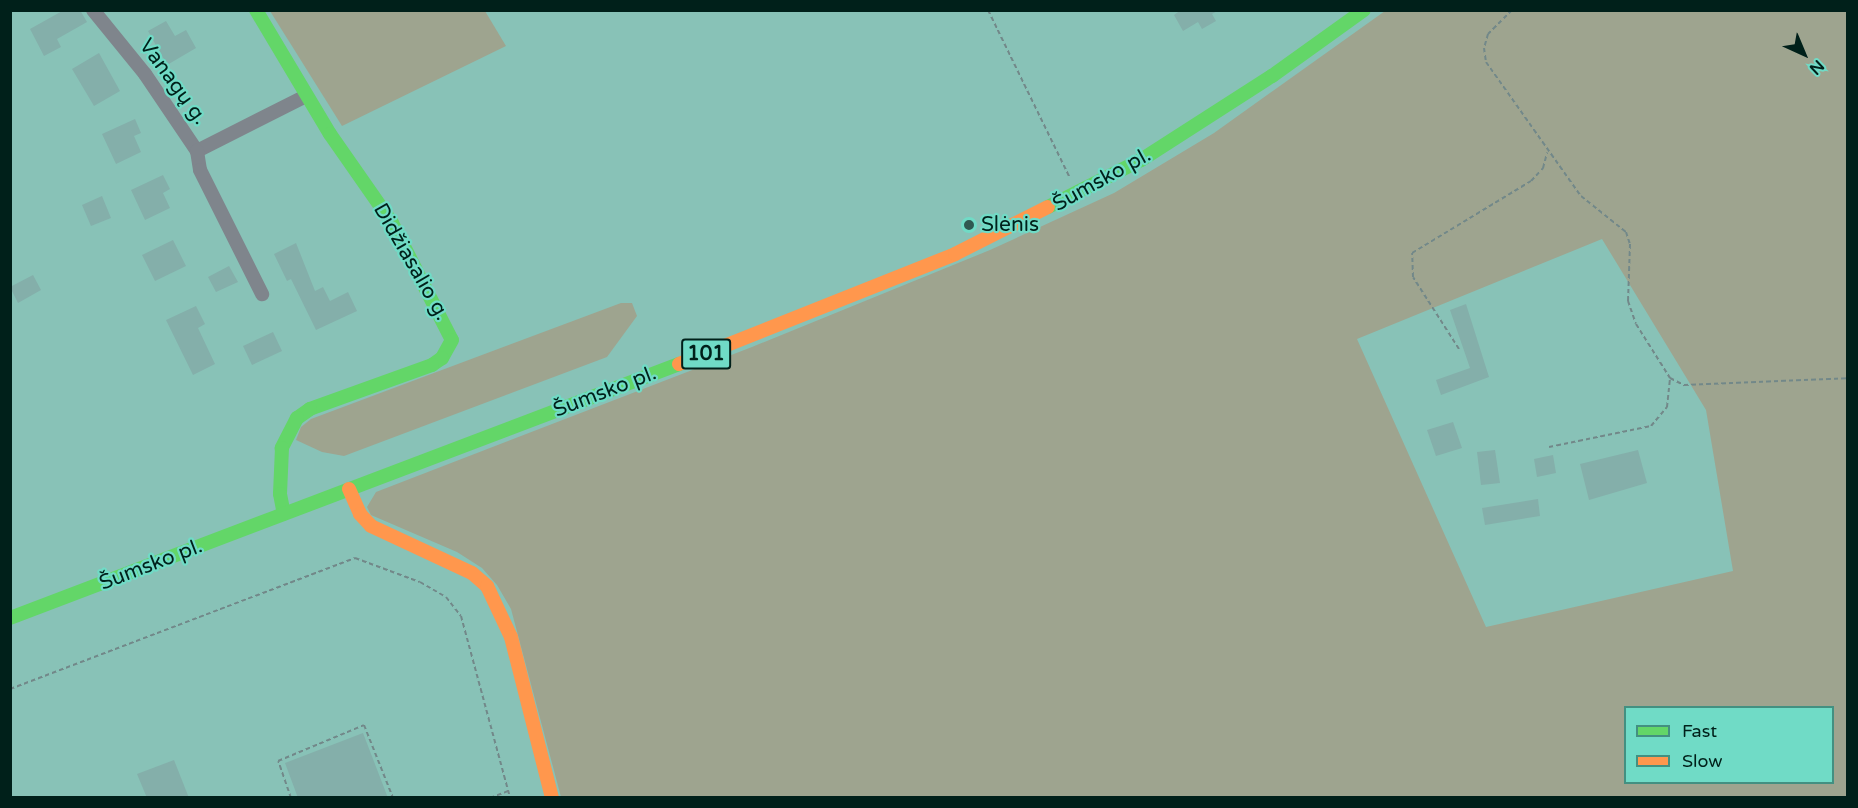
<!DOCTYPE html>
<html>
<head>
<meta charset="utf-8">
<style>
  body { margin:0 }
  #map { position:relative; width:1858px; height:808px; overflow:hidden; background:#88c2b7; font-family:"Varela Round",sans-serif }
  div>[style] { position:absolute }
  .green>* { inset:0; background:#9ea48f }
  .building>* { inset:0; background:#84afaa }
  .path>* { height:2px; margin-top:-1px; transform-origin:0; background:repeating-linear-gradient(90deg,#728889 0 4.5px,transparent 0 7.5px) }
  .street>* { height:14px; margin:-7px; padding:0 7px; transform-origin:7px; border-radius:7px; background:#7f858c }
  .fast>* { height:14px; margin:-7px; padding:0 7px; transform-origin:7px; border-radius:7px; background:#63d668 }
  .slow>* { height:14px; margin:-7px; padding:0 7px; transform-origin:7px; border-radius:7px; background:#ff974d }
  .dots>* { width:16px; height:16px; translate:-50% -50%; box-sizing:border-box; border:3px solid #70dbc6; border-radius:50% }
  span { translate:-50% -50%; white-space:nowrap; text-align:center; line-height:1.15; -webkit-text-stroke:4.5px #70dbc6; paint-order:stroke }
  .shield-label span { padding:2px 4px; background:#70dbc6; border:2px solid; border-radius:4px; -webkit-text-stroke-width:0 }
  .shield-label { font-size:20px; color:#00201a; font-weight:700 }
  .street-label { font-size:21px; color:#00201a }
  .poi-label { font-size:21px; color:#00201a }
  .left { translate:0 -50%; text-align:left }
  .frame { position:absolute; inset:0; border:12px solid #00201a; pointer-events:none }
  .legend { position:absolute; left:1624px; top:706px; width:210px; height:78px; box-sizing:border-box; background:#70dbc6; border:2px solid #439081; margin:0; padding:8px 10px; list-style:none; font-size:18px; color:#00201a }
  .legend li { display:flex; align-items:center; gap:12px; height:30px }
  .legend b { width:30px; border:2px solid #439081 }
  .north { position:absolute; left:1774px; top:24px; width:60px; height:60px; -webkit-text-stroke:4px #70dbc6; paint-order:stroke; rotate:136deg; font-size:16px; font-weight:700; line-height:24px; text-align:center; color:#00201a }
  .north::after { content:''; display:block; margin:auto; width:21px; height:27px; background:#00201a; clip-path:polygon(50% 0,100% 100%,50% 72%,0 100%) }
</style>
</head>
<body>
<div id="map">
  <div class="green">
    <i style="clip-path:polygon(270px 11px,485px 11px,506px 46px,342px 126px)"></i>
    <i style="clip-path:polygon(evenodd,1385px 11px,1847px 11px,1847px 797px,561px 797px,511px 609px,497px 585px,482px 568px,457px 552px,371px 515px,367px 507px,376px 492px,752px 347px,990px 250px,1114px 193px,1214px 133px,1385px 11px,1602px 239px,1706px 410px,1733px 571px,1486px 627px,1357px 339px,1602px 239px,1385px 11px,1626px 708px,1832px 708px,1832px 782px,1626px 782px,1626px 708px)"></i>
    <i style="clip-path:polygon(621px 303px,632px 303px,637px 316px,607px 357px,344px 456px,322px 452px,296px 440px,301px 427px,311px 419px)"></i>
  </div>
  <div class="building">
    <i style="clip-path:polygon(64px 10px,80px 10px,87px 22px,57px 39px,61px 47px,44px 56px,30px 29px)"></i>
    <i style="clip-path:polygon(1181px 10px,1219px 10px,1212px 14px,1216px 21px,1202px 29px,1198px 22px,1183px 31px,1174px 15px)"></i>
    <i style="clip-path:polygon(166px 21px,175px 36px,186px 30px,196px 48px,167px 65px,148px 31px)"></i>
    <i style="clip-path:polygon(99px 53px,120px 91px,94px 106px,72px 69px)"></i>
    <i style="clip-path:polygon(135px 119px,141px 133px,134px 136px,141px 152px,116px 164px,102px 134px)"></i>
    <i style="clip-path:polygon(163px 175px,170px 189px,163px 193px,170px 208px,145px 220px,131px 190px)"></i>
    <i style="clip-path:polygon(102px 196px,111px 218px,91px 226px,82px 205px)"></i>
    <i style="clip-path:polygon(173px 240px,186px 266px,155px 281px,142px 255px)"></i>
    <i style="clip-path:polygon(296px 243px,315px 291px,323px 287px,330px 301px,348px 292px,357px 311px,316px 330px,291px 279px,287px 281px,274px 254px)"></i>
    <i style="clip-path:polygon(229px 266px,238px 282px,216px 292px,208px 277px)"></i>
    <i style="clip-path:polygon(33px 275px,41px 290px,18px 303px,10px 287px)"></i>
    <i style="clip-path:polygon(1466px 304px,1489px 377px,1441px 395px,1436px 380px,1470px 368px,1450px 310px)"></i>
    <i style="clip-path:polygon(196px 306px,205px 324px,198px 328px,215px 364px,193px 375px,166px 320px)"></i>
    <i style="clip-path:polygon(273px 332px,282px 351px,252px 365px,243px 346px)"></i>
    <i style="clip-path:polygon(1453px 422px,1462px 448px,1436px 456px,1427px 430px)"></i>
    <i style="clip-path:polygon(1495px 450px,1500px 483px,1481px 485px,1477px 452px)"></i>
    <i style="clip-path:polygon(1638px 450px,1647px 483px,1589px 500px,1580px 464px)"></i>
    <i style="clip-path:polygon(1553px 455px,1556px 473px,1537px 477px,1534px 459px)"></i>
    <i style="clip-path:polygon(1538px 499px,1540px 516px,1485px 525px,1482px 508px)"></i>
    <i style="clip-path:polygon(363px 733px,388px 798px,298px 798px,285px 763px)"></i>
    <i style="clip-path:polygon(174px 760px,189px 798px,147px 798px,137px 774px)"></i>
  </div>
  <div class="path">
    <i style="left:988px;top:10px;width:185px;rotate:64deg"></i>
    <i style="left:1512px;top:10px;width:34px;rotate:135deg"></i>
    <i style="left:1488px;top:34px;width:15px;rotate:106deg"></i>
    <i style="left:1484px;top:48px;width:14px;rotate:82deg"></i>
    <i style="left:1486px;top:62px;width:164px;rotate:54.7deg"></i>
    <i style="left:1581px;top:196px;width:58px;rotate:38.7deg"></i>
    <i style="left:1626px;top:232px;width:13px;rotate:72deg"></i>
    <i style="left:1630px;top:244px;width:57px;rotate:92deg"></i>
    <i style="left:1628px;top:301px;width:24px;rotate:71deg"></i>
    <i style="left:1636px;top:324px;width:64px;rotate:57.8deg"></i>
    <i style="left:1670px;top:378px;width:16px;rotate:27deg"></i>
    <i style="left:1684px;top:385px;width:164px;rotate:-2.4deg"></i>
    <i style="left:1459px;top:349px;width:85px;rotate:-122.6deg"></i>
    <i style="left:1413px;top:277px;width:24px;rotate:-92deg"></i>
    <i style="left:1412px;top:253px;width:139px;rotate:-31.2deg"></i>
    <i style="left:1531px;top:181px;width:18px;rotate:-47deg"></i>
    <i style="left:1543px;top:168px;width:16px;rotate:-75deg"></i>
    <i style="left:1549px;top:447px;width:104px;rotate:-11.6deg"></i>
    <i style="left:1651px;top:426px;width:25px;rotate:-50deg"></i>
    <i style="left:1667px;top:407px;width:29px;rotate:-84deg"></i>
    <i style="left:10px;top:689px;width:369px;rotate:-20.8deg"></i>
    <i style="left:355px;top:558px;width:69px;rotate:20.3deg"></i>
    <i style="left:420px;top:582px;width:30px;rotate:30deg"></i>
    <i style="left:446px;top:597px;width:24px;rotate:52deg"></i>
    <i style="left:461px;top:616px;width:188px;rotate:74.9deg"></i>
    <i style="left:291px;top:798px;width:39px;rotate:-109deg"></i>
    <i style="left:278px;top:761px;width:93px;rotate:-22.7deg"></i>
    <i style="left:364px;top:725px;width:79px;rotate:68.3deg"></i>
    <i style="left:490px;top:798px;width:19px;rotate:-21deg"></i>
  </div>
  <div class="street">
    <i style="left:93px;top:10px;width:82px;rotate:50.9deg"></i>
    <i style="left:145px;top:74px;width:93px;rotate:56deg"></i>
    <i style="left:197px;top:151px;width:122px;rotate:-26.8deg"></i>
    <i style="left:197px;top:151px;width:19px;rotate:81deg"></i>
    <i style="left:200px;top:170px;width:139px;rotate:63.4deg"></i>
  </div>
  <div class="fast">
    <i style="left:256px;top:10px;width:144px;rotate:59.2deg"></i>
    <i style="left:330px;top:134px;width:108px;rotate:55.1deg"></i>
    <i style="left:392px;top:223px;width:131px;rotate:62.9deg"></i>
    <i style="left:452px;top:340px;width:21px;rotate:119deg"></i>
    <i style="left:442px;top:358px;width:12px;rotate:145deg"></i>
    <i style="left:432px;top:365px;width:130px;rotate:160.2deg"></i>
    <i style="left:310px;top:409px;width:16px;rotate:145deg"></i>
    <i style="left:297px;top:418px;width:34px;rotate:117deg"></i>
    <i style="left:282px;top:448px;width:46px;rotate:92.5deg"></i>
    <i style="left:280px;top:494px;width:20px;rotate:79deg"></i>
    <i style="left:1048px;top:207px;width:104px;rotate:-26.8deg"></i>
    <i style="left:1141px;top:160px;width:156px;rotate:-32.7deg"></i>
    <i style="left:1272px;top:76px;width:113px;rotate:-35.7deg"></i>
    <i style="left:10px;top:618px;width:716px;rotate:-20.79deg"></i>
  </div>
  <div class="slow">
    <i style="left:679px;top:364px;width:297px;rotate:-21.7deg"></i>
    <i style="left:955px;top:254px;width:104px;rotate:-26.8deg"></i>
    <i style="left:349px;top:489px;width:27px;rotate:66deg"></i>
    <i style="left:360px;top:514px;width:16px;rotate:47deg"></i>
    <i style="left:371px;top:526px;width:111px;rotate:25deg"></i>
    <i style="left:472px;top:573px;width:20px;rotate:41deg"></i>
    <i style="left:487px;top:586px;width:56px;rotate:64.8deg"></i>
    <i style="left:511px;top:637px;width:166px;rotate:75.7deg"></i>
  </div>
  <div class="dots">
    <i style="left:969px;top:225px;background:#305951"></i>
  </div>
  <div class="shield-label">
    <span style="left:706px;top:354px">101</span>
  </div>
  <div class="street-label">
    <span style="left:173px;top:82px;rotate:54deg">Vanagų g.</span>
    <span style="left:1102px;top:180px;rotate:-29deg">Šumsko pl.</span>
    <span style="left:411px;top:262px;rotate:60deg">Didžiasalio g.</span>
    <span style="left:605px;top:392px;rotate:-21deg">Šumsko pl.</span>
    <span style="left:151px;top:565px;rotate:-21deg">Šumsko pl.</span>
  </div>
  <div class="poi-label">
    <span class="left" style="left:981px;top:225px">Slėnis</span>
  </div>
  <div class="frame"></div>
  <ul class="legend">
  <li><b style="height:8px;background:#63d668"></b>Fast</li>
  <li><b style="height:8px;background:#ff974d"></b>Slow</li>
  </ul>
  <div class="north">N</div>
</div>
</body>
</html>
